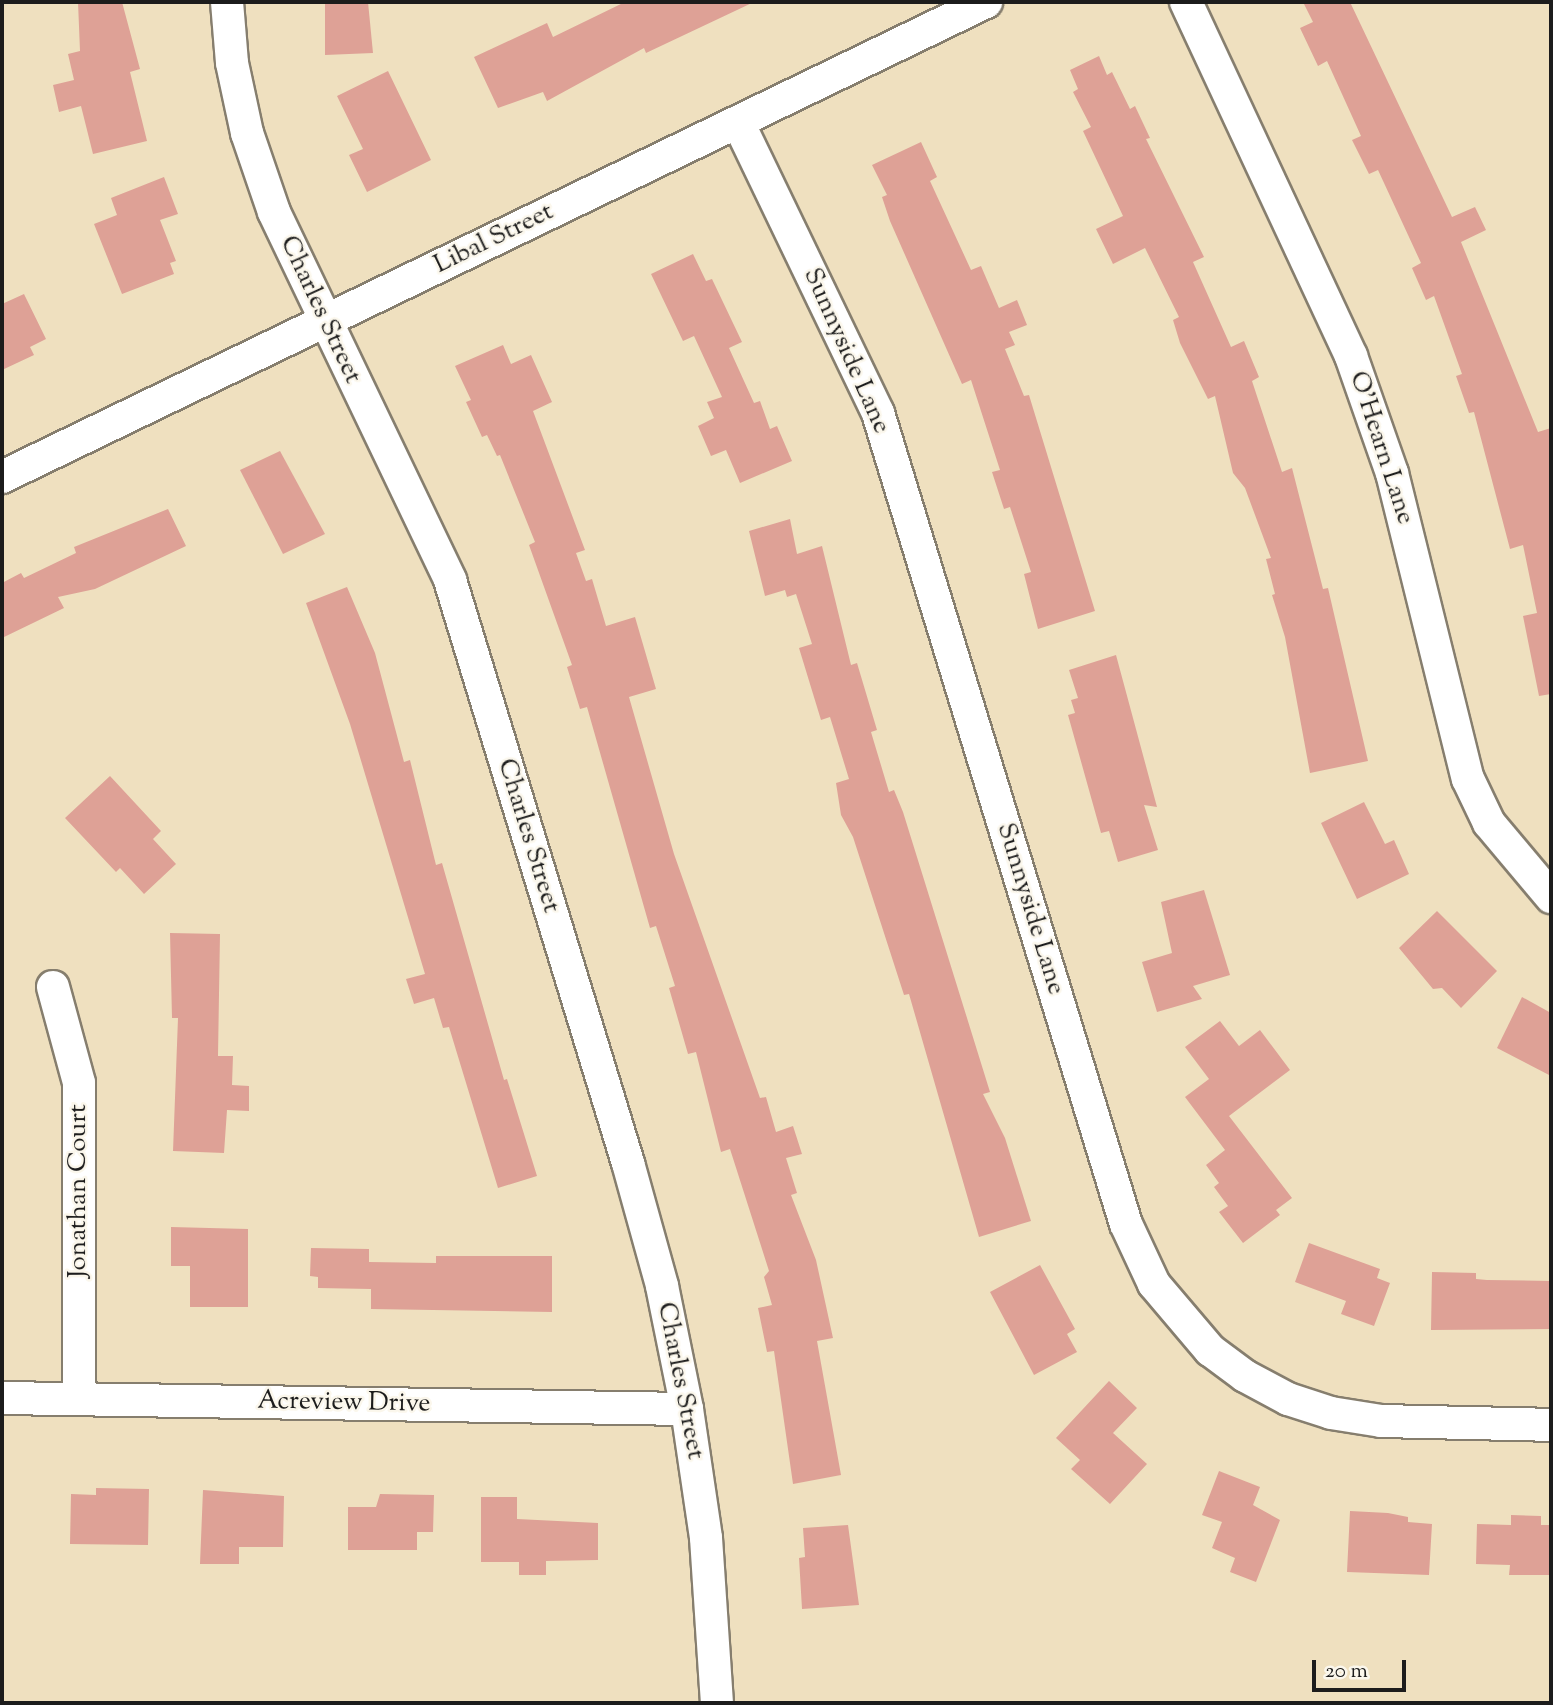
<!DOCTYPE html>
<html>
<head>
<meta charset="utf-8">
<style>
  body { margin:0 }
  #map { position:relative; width:1553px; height:1705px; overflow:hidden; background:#efe0bf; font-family:"Sorts Mill Goudy",serif }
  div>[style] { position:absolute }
  .building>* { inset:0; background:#dea196 }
  .roads { filter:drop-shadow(2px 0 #867e6e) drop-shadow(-2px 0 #867e6e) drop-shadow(0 2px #867e6e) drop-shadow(0 -2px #867e6e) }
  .minor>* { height:32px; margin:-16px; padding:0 16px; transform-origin:16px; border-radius:16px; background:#fff }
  span { translate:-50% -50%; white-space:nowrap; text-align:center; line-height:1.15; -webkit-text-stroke:5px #fbf7ec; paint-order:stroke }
  .street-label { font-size:26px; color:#1c1c1c }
  .frame { position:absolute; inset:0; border:4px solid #1c1c1c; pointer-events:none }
  .scale { position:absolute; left:1312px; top:1660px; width:94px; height:32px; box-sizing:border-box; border:4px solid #1c1c1c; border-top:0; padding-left:9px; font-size:21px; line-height:24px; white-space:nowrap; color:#1c1c1c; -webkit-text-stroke:5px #fbf7ec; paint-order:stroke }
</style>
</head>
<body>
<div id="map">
  <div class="building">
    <i style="clip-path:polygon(78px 2px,122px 2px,140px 69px,130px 72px,147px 141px,93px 154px,81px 106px,59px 112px,53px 85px,74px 80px,68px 54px,80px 51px)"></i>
    <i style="clip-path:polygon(325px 2px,368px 2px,373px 53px,325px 55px)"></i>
    <i style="clip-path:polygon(625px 2px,754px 2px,646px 53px,644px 48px,547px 101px,543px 92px,498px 108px,474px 57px,547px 23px,553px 37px)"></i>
    <i style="clip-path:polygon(1303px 2px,1350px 2px,1452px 217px,1475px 207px,1486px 230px,1461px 242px,1538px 432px,1551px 428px,1551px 694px,1539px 696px,1523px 616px,1537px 613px,1523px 545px,1510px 549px,1474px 412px,1469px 413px,1456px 376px,1462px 374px,1434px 296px,1426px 300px,1412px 268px,1421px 263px,1378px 170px,1369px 174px,1352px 140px,1361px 136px,1327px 61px,1318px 66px,1300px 28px,1313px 22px)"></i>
    <i style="clip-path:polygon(1099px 56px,1107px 75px,1112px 72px,1130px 109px,1135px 106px,1150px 138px,1146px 139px,1204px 257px,1193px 262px,1231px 347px,1244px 341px,1259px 377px,1252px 381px,1282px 472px,1292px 468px,1323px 589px,1328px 588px,1368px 761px,1310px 773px,1285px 637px,1272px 595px,1275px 594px,1266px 559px,1271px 558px,1245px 488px,1233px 473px,1215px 396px,1208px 399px,1180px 343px,1173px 320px,1179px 317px,1145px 248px,1113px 264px,1096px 229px,1123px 216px,1083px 131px,1091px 127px,1073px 92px,1078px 89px,1070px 70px)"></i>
    <i style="clip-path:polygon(388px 71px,431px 160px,367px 192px,349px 155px,363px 149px,337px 96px)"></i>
    <i style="clip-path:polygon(921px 142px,937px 177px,930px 181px,971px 270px,981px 266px,999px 308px,1017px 300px,1027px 325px,1009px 332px,1015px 345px,1005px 349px,1024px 396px,1029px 395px,1095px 611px,1038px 629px,1024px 574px,1031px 572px,1010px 507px,1004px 509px,992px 472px,1000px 470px,971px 380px,962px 384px,890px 221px,882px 197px,887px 195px,872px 165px)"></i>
    <i style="clip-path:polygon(164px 177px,178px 214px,160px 220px,176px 261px,170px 263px,174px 274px,122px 294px,94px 224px,117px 215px,111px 198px)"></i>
    <i style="clip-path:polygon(693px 254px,706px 281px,712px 279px,742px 342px,729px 348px,754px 403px,760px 401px,770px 429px,777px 426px,792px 461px,740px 483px,726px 450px,711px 456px,698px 426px,714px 418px,707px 402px,722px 397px,694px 336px,683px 341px,651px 274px)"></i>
    <i style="clip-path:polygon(24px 294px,46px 339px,30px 347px,34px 355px,2px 370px,2px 304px)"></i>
    <i style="clip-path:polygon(503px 345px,511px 364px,531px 355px,552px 402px,533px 411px,585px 550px,576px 553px,586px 581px,592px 579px,606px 626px,635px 617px,656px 689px,629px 697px,674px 854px,760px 1098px,766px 1097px,776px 1132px,793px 1126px,802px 1154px,786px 1158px,797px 1193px,791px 1195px,816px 1260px,833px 1338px,817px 1341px,841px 1475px,793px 1484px,774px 1351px,767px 1352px,758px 1308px,772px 1305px,764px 1277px,769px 1271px,730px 1149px,721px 1152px,696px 1052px,688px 1054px,669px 988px,675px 986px,656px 926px,650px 928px,587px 707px,580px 709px,567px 667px,572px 665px,529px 545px,535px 542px,500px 455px,497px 456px,487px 435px,482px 437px,466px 402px,471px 400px,455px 366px)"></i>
    <i style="clip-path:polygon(280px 451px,325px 534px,283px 554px,240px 470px)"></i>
    <i style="clip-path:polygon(168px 509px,186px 546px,95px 589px,58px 597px,64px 608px,2px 638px,2px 583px,21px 573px,24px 578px,76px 553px,74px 547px)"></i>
    <i style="clip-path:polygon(790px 519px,797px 554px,822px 546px,851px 665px,857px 663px,877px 730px,871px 732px,889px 792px,894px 790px,903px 812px,990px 1092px,983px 1094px,1005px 1138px,1031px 1221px,979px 1237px,909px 994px,904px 995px,853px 837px,841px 815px,836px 783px,849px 779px,830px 717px,821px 720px,799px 648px,812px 644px,796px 594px,787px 597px,785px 590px,765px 596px,749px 531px)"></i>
    <i style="clip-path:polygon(347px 587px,375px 653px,404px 762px,410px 760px,436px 865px,442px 863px,504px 1080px,507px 1079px,537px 1176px,498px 1188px,449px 1027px,443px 1028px,434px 998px,414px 1004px,406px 979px,425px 974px,350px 724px,306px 603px)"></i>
    <i style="clip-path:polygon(1116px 655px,1157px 807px,1144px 805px,1158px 850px,1118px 862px,1109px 831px,1101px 833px,1068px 715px,1075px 713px,1071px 700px,1078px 698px,1069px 670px)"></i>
    <i style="clip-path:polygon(110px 776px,161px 831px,153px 839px,176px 864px,144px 894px,120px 868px,116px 872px,65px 818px)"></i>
    <i style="clip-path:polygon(1364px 802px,1385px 844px,1394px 840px,1409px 874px,1357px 899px,1321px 823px)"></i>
    <i style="clip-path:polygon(1204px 890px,1230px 975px,1193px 986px,1202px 999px,1157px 1012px,1142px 962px,1172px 953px,1161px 902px)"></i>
    <i style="clip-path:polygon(1437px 911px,1497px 971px,1461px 1008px,1442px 988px,1433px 989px,1399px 948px)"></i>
    <i style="clip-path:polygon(170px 933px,220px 934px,218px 1056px,233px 1056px,232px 1085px,249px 1086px,249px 1111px,227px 1110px,224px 1153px,173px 1151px,178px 1018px,172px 1018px)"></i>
    <i style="clip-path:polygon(1522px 997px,1551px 1013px,1551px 1076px,1497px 1048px)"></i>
    <i style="clip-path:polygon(1220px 1021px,1239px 1046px,1260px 1030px,1290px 1070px,1229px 1116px,1292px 1198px,1276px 1210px,1280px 1215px,1243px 1243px,1219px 1212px,1228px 1206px,1214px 1187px,1219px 1183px,1206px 1165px,1225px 1150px,1185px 1097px,1209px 1079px,1185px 1047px)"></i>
    <i style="clip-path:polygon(171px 1227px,248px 1229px,248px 1307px,190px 1307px,190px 1266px,171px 1266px)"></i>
    <i style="clip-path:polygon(1309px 1243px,1380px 1269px,1377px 1278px,1390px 1283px,1374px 1326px,1341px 1314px,1346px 1301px,1295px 1282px)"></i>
    <i style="clip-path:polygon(311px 1248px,369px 1249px,369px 1262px,436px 1263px,436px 1256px,552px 1256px,552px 1312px,371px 1309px,371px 1289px,318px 1288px,318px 1277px,310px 1276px)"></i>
    <i style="clip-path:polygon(1040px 1265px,1075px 1329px,1067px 1334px,1077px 1352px,1034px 1375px,990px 1292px)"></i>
    <i style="clip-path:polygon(1432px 1272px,1476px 1273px,1476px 1279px,1487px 1280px,1551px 1281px,1551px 1329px,1431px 1330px)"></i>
    <i style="clip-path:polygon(1109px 1381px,1137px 1408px,1113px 1433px,1147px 1464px,1110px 1504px,1071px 1469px,1080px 1460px,1056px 1438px)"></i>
    <i style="clip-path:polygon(1219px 1471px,1260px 1487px,1253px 1505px,1280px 1520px,1256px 1582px,1230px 1572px,1235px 1558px,1212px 1548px,1222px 1522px,1202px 1515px)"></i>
    <i style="clip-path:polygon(96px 1488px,149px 1489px,148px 1545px,70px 1544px,71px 1494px,96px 1495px)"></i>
    <i style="clip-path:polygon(203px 1490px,284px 1496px,283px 1547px,239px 1547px,239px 1564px,200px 1564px)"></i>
    <i style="clip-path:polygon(380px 1494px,434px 1495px,433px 1532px,417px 1532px,417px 1550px,348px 1550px,348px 1507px,376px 1507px)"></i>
    <i style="clip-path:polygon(481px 1497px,517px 1497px,517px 1519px,598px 1523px,598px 1560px,546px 1561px,546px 1575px,519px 1575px,519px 1562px,481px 1562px)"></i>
    <i style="clip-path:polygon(1350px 1511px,1388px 1513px,1408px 1517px,1408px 1522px,1432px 1524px,1429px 1575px,1347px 1572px)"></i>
    <i style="clip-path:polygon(1511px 1515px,1541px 1516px,1541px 1525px,1551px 1525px,1551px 1575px,1509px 1575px,1510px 1565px,1476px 1564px,1477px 1524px,1511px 1525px)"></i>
    <i style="clip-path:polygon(848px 1525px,859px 1605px,802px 1609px,799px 1558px,805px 1557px,803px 1528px)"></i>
  </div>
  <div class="roads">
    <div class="minor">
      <i style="left:227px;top:2px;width:61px;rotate:85.3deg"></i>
      <i style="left:232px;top:63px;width:72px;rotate:77.9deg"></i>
      <i style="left:247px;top:133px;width:83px;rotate:71.1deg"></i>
      <i style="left:274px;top:212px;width:408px;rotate:64.4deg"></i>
      <i style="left:450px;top:580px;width:610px;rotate:73.02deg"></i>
      <i style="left:628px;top:1163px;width:128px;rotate:74.5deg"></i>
      <i style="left:662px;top:1286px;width:126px;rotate:78.5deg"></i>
      <i style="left:687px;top:1409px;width:130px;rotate:81.6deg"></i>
      <i style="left:706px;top:1538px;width:165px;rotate:86.2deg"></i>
      <i style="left:1186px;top:2px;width:391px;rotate:65deg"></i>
      <i style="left:1351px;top:356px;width:124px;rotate:70.7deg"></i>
      <i style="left:1392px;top:473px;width:315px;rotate:76.1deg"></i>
      <i style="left:1468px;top:779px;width:49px;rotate:64.5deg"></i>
      <i style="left:1489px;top:823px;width:97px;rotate:50deg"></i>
      <i style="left:738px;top:122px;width:323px;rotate:64.3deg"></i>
      <i style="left:878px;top:413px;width:848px;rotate:73deg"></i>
      <i style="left:1126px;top:1224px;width:66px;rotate:65deg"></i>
      <i style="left:1154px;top:1284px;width:87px;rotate:49.7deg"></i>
      <i style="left:1210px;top:1350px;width:44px;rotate:36.6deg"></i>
      <i style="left:1245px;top:1376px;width:49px;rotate:28.1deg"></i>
      <i style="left:1288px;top:1399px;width:45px;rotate:18deg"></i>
      <i style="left:1331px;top:1413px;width:51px;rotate:9.1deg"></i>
      <i style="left:1381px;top:1421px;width:170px;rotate:1.3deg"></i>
      <i style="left:2px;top:477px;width:1093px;rotate:-25.77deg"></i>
      <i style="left:53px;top:987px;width:99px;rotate:74.8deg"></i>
      <i style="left:79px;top:1083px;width:316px;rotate:90deg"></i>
      <i style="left:2px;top:1398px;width:685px;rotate:0.92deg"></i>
    </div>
  </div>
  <div class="street-label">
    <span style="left:494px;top:239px;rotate:-26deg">Libal Street</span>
    <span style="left:320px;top:310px;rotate:65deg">Charles Street</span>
    <span style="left:846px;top:351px;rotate:66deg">Sunnyside Lane</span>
    <span style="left:1381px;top:448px;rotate:72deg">O'Hearn Lane</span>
    <span style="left:528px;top:836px;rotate:73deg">Charles Street</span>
    <span style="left:1030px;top:909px;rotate:73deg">Sunnyside Lane</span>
    <span style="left:79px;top:1191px;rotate:-90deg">Jonathan Court</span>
    <span style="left:680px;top:1381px;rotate:79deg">Charles Street</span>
    <span style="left:344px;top:1403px;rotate:1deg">Acreview Drive</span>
  </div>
  <div class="frame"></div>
  <div class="scale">20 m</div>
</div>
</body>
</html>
